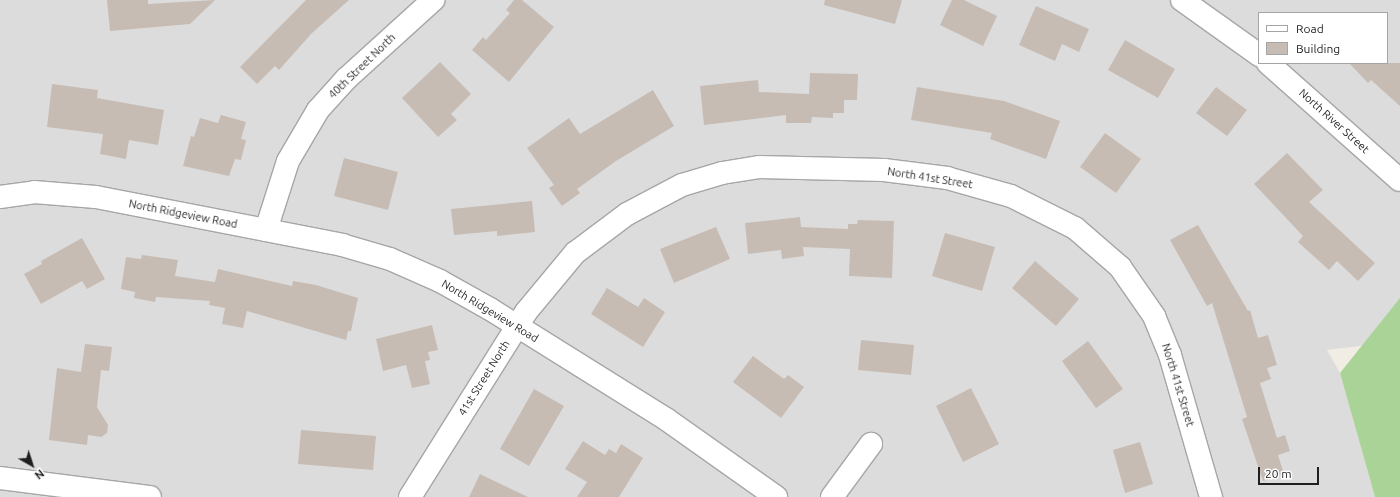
<!DOCTYPE html>
<html>
<head>
<meta charset="utf-8">
<style>
  body { margin:0 }
  #map { position:relative; width:1400px; height:497px; overflow:hidden; background:#f1ede5; font-family:Ubuntu,sans-serif }
  div>[style] { position:absolute }
  .residential>* { inset:0; background:#dddcdc }
  .forest>* { inset:0; background:#a9d397 }
  .building>* { inset:0; background:#c6bcb4 }
  .roads { filter:drop-shadow(1px 0 #a6a6a6) drop-shadow(-1px 0 #a6a6a6) drop-shadow(0 1px #a6a6a6) drop-shadow(0 -1px #a6a6a6) }
  .minor>* { height:22px; margin:-11px; padding:0 11px; transform-origin:11px; border-radius:11px; background:#fff }
  span { translate:-50% -50%; white-space:nowrap; text-align:center; line-height:1.15; -webkit-text-stroke:3.5px #fff; paint-order:stroke }
  .street-label { font-size:11px; color:#1f1f1f }
  .legend { position:absolute; left:1258px; top:12px; width:130px; height:52px; box-sizing:border-box; background:#fff; border:1px solid #a5a5a5; margin:0; padding:5px 7px; list-style:none; font-size:12px; color:#1f1f1f }
  .legend li { display:flex; align-items:center; gap:8px; height:20px }
  .legend b { width:20px; border:1px solid #a5a5a5 }
  .north { position:absolute; left:12px; top:445px; width:40px; height:40px; -webkit-text-stroke:3px #fff; paint-order:stroke; rotate:141deg; font-size:11px; font-weight:700; line-height:16px; text-align:center; color:#1f1f1f }
  .north::after { content:''; display:block; margin:auto; width:14px; height:18px; background:#1f1f1f; clip-path:polygon(50% 0,100% 100%,50% 72%,0 100%) }
  .scale { position:absolute; left:1258px; top:467px; width:61px; height:18px; box-sizing:border-box; border:2px solid #1f1f1f; border-top:0; padding-left:5px; font-size:12px; line-height:14px; white-space:nowrap; color:#1f1f1f; -webkit-text-stroke:3px #fff; paint-order:stroke }
</style>
</head>
<body>
<div id="map">
  <div class="residential">
    <i style="clip-path:polygon(evenodd,0 0,1400px 0,1400px 341px,1327px 350px,1340px 373px,1375px 497px,0 497px,0 0,1259px 13px,1387px 13px,1387px 63px,1259px 63px,1259px 13px)"></i>
  </div>
  <div class="forest">
    <i style="clip-path:polygon(1400px 298px,1400px 497px,1375px 497px,1340px 373px)"></i>
  </div>
  <div class="building">
    <i style="clip-path:polygon(107px 0,148px 0,148px 4px,215px 0,190px 24px,110px 31px)"></i>
    <i style="clip-path:polygon(306px 0,349px 0,312px 33px,279px 70px,275px 66px,257px 84px,240px 67px)"></i>
    <i style="clip-path:polygon(514px 0,522px 0,554px 27px,509px 82px,472px 50px,483px 37px,486px 40px,510px 13px,506px 10px)"></i>
    <i style="clip-path:polygon(825px 0,902px 0,895px 24px,824px 5px)"></i>
    <i style="clip-path:polygon(952px 0,964px 0,997px 16px,983px 46px,940px 25px)"></i>
    <i style="clip-path:polygon(1036px 6px,1089px 29px,1079px 52px,1062px 44px,1055px 61px,1019px 45px)"></i>
    <i style="clip-path:polygon(1125px 40px,1175px 69px,1158px 98px,1108px 70px)"></i>
    <i style="clip-path:polygon(440px 62px,471px 94px,451px 114px,457px 120px,438px 137px,402px 98px)"></i>
    <i style="clip-path:polygon(1349px 63px,1400px 63px,1400px 106px,1371px 80px,1368px 83px)"></i>
    <i style="clip-path:polygon(810px 73px,858px 74px,857px 100px,844px 100px,844px 113px,833px 113px,833px 118px,812px 117px,811px 123px,786px 123px,786px 115px,704px 125px,700px 86px,758px 80px,759px 92px,809px 94px)"></i>
    <i style="clip-path:polygon(52px 84px,98px 90px,97px 98px,164px 110px,158px 145px,129px 140px,126px 159px,100px 154px,103px 134px,47px 127px)"></i>
    <i style="clip-path:polygon(917px 87px,1004px 101px,1060px 121px,1046px 159px,990px 139px,992px 133px,911px 120px)"></i>
    <i style="clip-path:polygon(1216px 87px,1247px 110px,1227px 136px,1196px 113px)"></i>
    <i style="clip-path:polygon(653px 90px,674px 126px,616px 161px,577px 189px,580px 193px,562px 206px,549px 188px,554px 185px,527px 148px,569px 118px,580px 134px)"></i>
    <i style="clip-path:polygon(221px 115px,246px 122px,241px 139px,246px 140px,241px 160px,235px 159px,229px 176px,183px 166px,191px 136px,194px 137px,200px 118px,218px 123px)"></i>
    <i style="clip-path:polygon(1105px 133px,1141px 159px,1116px 193px,1080px 167px)"></i>
    <i style="clip-path:polygon(1287px 153px,1323px 190px,1309px 202px,1375px 263px,1358px 281px,1337px 261px,1329px 270px,1298px 242px,1303px 236px,1254px 184px)"></i>
    <i style="clip-path:polygon(344px 158px,398px 172px,388px 210px,334px 196px)"></i>
    <i style="clip-path:polygon(532px 201px,535px 232px,497px 236px,497px 231px,454px 235px,451px 209px)"></i>
    <i style="clip-path:polygon(800px 217px,801px 227px,848px 229px,848px 224px,857px 224px,858px 220px,894px 221px,892px 278px,849px 276px,850px 249px,803px 247px,804px 256px,782px 259px,781px 250px,748px 254px,745px 223px)"></i>
    <i style="clip-path:polygon(1198px 225px,1248px 311px,1250px 310px,1258px 338px,1268px 335px,1277px 365px,1267px 368px,1271px 379px,1260px 383px,1277px 438px,1285px 435px,1290px 451px,1278px 455px,1284px 474px,1263px 481px,1242px 419px,1247px 417px,1212px 303px,1207px 306px,1170px 240px)"></i>
    <i style="clip-path:polygon(716px 227px,730px 259px,674px 283px,660px 249px)"></i>
    <i style="clip-path:polygon(945px 233px,995px 247px,982px 291px,932px 276px)"></i>
    <i style="clip-path:polygon(82px 238px,105px 279px,87px 289px,82px 281px,41px 304px,24px 274px,42px 264px,41px 261px)"></i>
    <i style="clip-path:polygon(142px 255px,178px 260px,175px 276px,215px 282px,218px 269px,292px 286px,293px 281px,316px 285px,358px 298px,351px 331px,348px 331px,346px 340px,247px 311px,243px 328px,222px 324px,225px 308px,209px 305px,210px 301px,156px 297px,155px 302px,134px 298px,135px 292px,121px 289px,126px 257px,141px 259px)"></i>
    <i style="clip-path:polygon(1035px 261px,1079px 299px,1056px 326px,1012px 288px)"></i>
    <i style="clip-path:polygon(607px 288px,638px 307px,644px 298px,665px 312px,643px 347px,591px 314px)"></i>
    <i style="clip-path:polygon(432px 325px,438px 350px,428px 352px,430px 360px,425px 361px,430px 384px,412px 388px,406px 365px,383px 371px,376px 339px)"></i>
    <i style="clip-path:polygon(861px 340px,914px 345px,911px 375px,858px 370px)"></i>
    <i style="clip-path:polygon(1088px 341px,1123px 389px,1096px 408px,1062px 361px)"></i>
    <i style="clip-path:polygon(85px 344px,112px 347px,109px 371px,101px 370px,97px 407px,108px 425px,107px 433px,101px 437px,88px 435px,87px 445px,49px 440px,57px 368px,81px 372px)"></i>
    <i style="clip-path:polygon(753px 356px,784px 379px,788px 375px,804px 387px,781px 418px,733px 382px)"></i>
    <i style="clip-path:polygon(971px 388px,999px 444px,963px 462px,936px 406px)"></i>
    <i style="clip-path:polygon(534px 389px,564px 406px,529px 466px,500px 449px)"></i>
    <i style="clip-path:polygon(301px 430px,376px 436px,373px 470px,298px 464px)"></i>
    <i style="clip-path:polygon(583px 441px,605px 455px,609px 449px,616px 453px,621px 444px,643px 458px,619px 497px,577px 497px,587px 482px,565px 469px)"></i>
    <i style="clip-path:polygon(1140px 442px,1153px 484px,1125px 493px,1113px 450px)"></i>
    <i style="clip-path:polygon(480px 474px,528px 497px,469px 497px)"></i>
  </div>
  <div class="roads">
    <div class="minor">
      <i style="left:1182px;top:0;width:95px;rotate:35.5deg"></i>
      <i style="left:1268px;top:63px;width:176px;rotate:41.6deg"></i>
      <i style="left:0;top:197px;width:34px;rotate:-8deg"></i>
      <i style="left:34px;top:192px;width:62px;rotate:4.6deg"></i>
      <i style="left:96px;top:197px;width:251px;rotate:11deg"></i>
      <i style="left:342px;top:245px;width:50px;rotate:16.3deg"></i>
      <i style="left:390px;top:259px;width:55px;rotate:23.7deg"></i>
      <i style="left:440px;top:281px;width:57px;rotate:29.2deg"></i>
      <i style="left:490px;top:309px;width:208px;rotate:32deg"></i>
      <i style="left:666px;top:419px;width:135px;rotate:35.3deg"></i>
      <i style="left:266px;top:230px;width:72px;rotate:-72.3deg"></i>
      <i style="left:288px;top:161px;width:59px;rotate:-59.5deg"></i>
      <i style="left:318px;top:110px;width:42px;rotate:-47.9deg"></i>
      <i style="left:346px;top:79px;width:118px;rotate:-42.2deg"></i>
      <i style="left:0;top:478px;width:151px;rotate:7.2deg"></i>
      <i style="left:410px;top:497px;width:218px;rotate:-57.9deg"></i>
      <i style="left:526px;top:312px;width:77px;rotate:-50.3deg"></i>
      <i style="left:575px;top:253px;width:65px;rotate:-36.9deg"></i>
      <i style="left:627px;top:214px;width:62px;rotate:-27.8deg"></i>
      <i style="left:682px;top:185px;width:42px;rotate:-16.7deg"></i>
      <i style="left:722px;top:173px;width:37px;rotate:-9deg"></i>
      <i style="left:759px;top:167px;width:125px;rotate:1.4deg"></i>
      <i style="left:884px;top:170px;width:64px;rotate:7.2deg"></i>
      <i style="left:947px;top:178px;width:66px;rotate:15.7deg"></i>
      <i style="left:1011px;top:196px;width:72px;rotate:26.6deg"></i>
      <i style="left:1075px;top:228px;width:60px;rotate:40.9deg"></i>
      <i style="left:1120px;top:267px;width:60px;rotate:55.2deg"></i>
      <i style="left:1154px;top:316px;width:42px;rotate:67.7deg"></i>
      <i style="left:1170px;top:355px;width:148px;rotate:73.9deg"></i>
      <i style="left:832px;top:497px;width:66px;rotate:-53.7deg"></i>
    </div>
  </div>
  <div class="street-label">
    <span style="left:362px;top:66px;rotate:-44deg">40th Street North</span>
    <span style="left:1334px;top:121px;rotate:42deg">North River Street</span>
    <span style="left:930px;top:178px;rotate:9deg">North 41st Street</span>
    <span style="left:183px;top:214px;rotate:11deg">North Ridgeview Road</span>
    <span style="left:490px;top:311px;rotate:31deg">North Ridgeview Road</span>
    <span style="left:484px;top:378px;rotate:-58deg">41st Street North</span>
    <span style="left:1178px;top:385px;rotate:73deg">North 41st Street</span>
  </div>
  <ul class="legend">
  <li><b style="height:5px;background:#fff"></b>Road</li>
  <li><b style="height:11px;background:#c6bcb4"></b>Building</li>
  </ul>
  <div class="north">N</div>
  <div class="scale">20 m</div>
</div>
</body>
</html>
